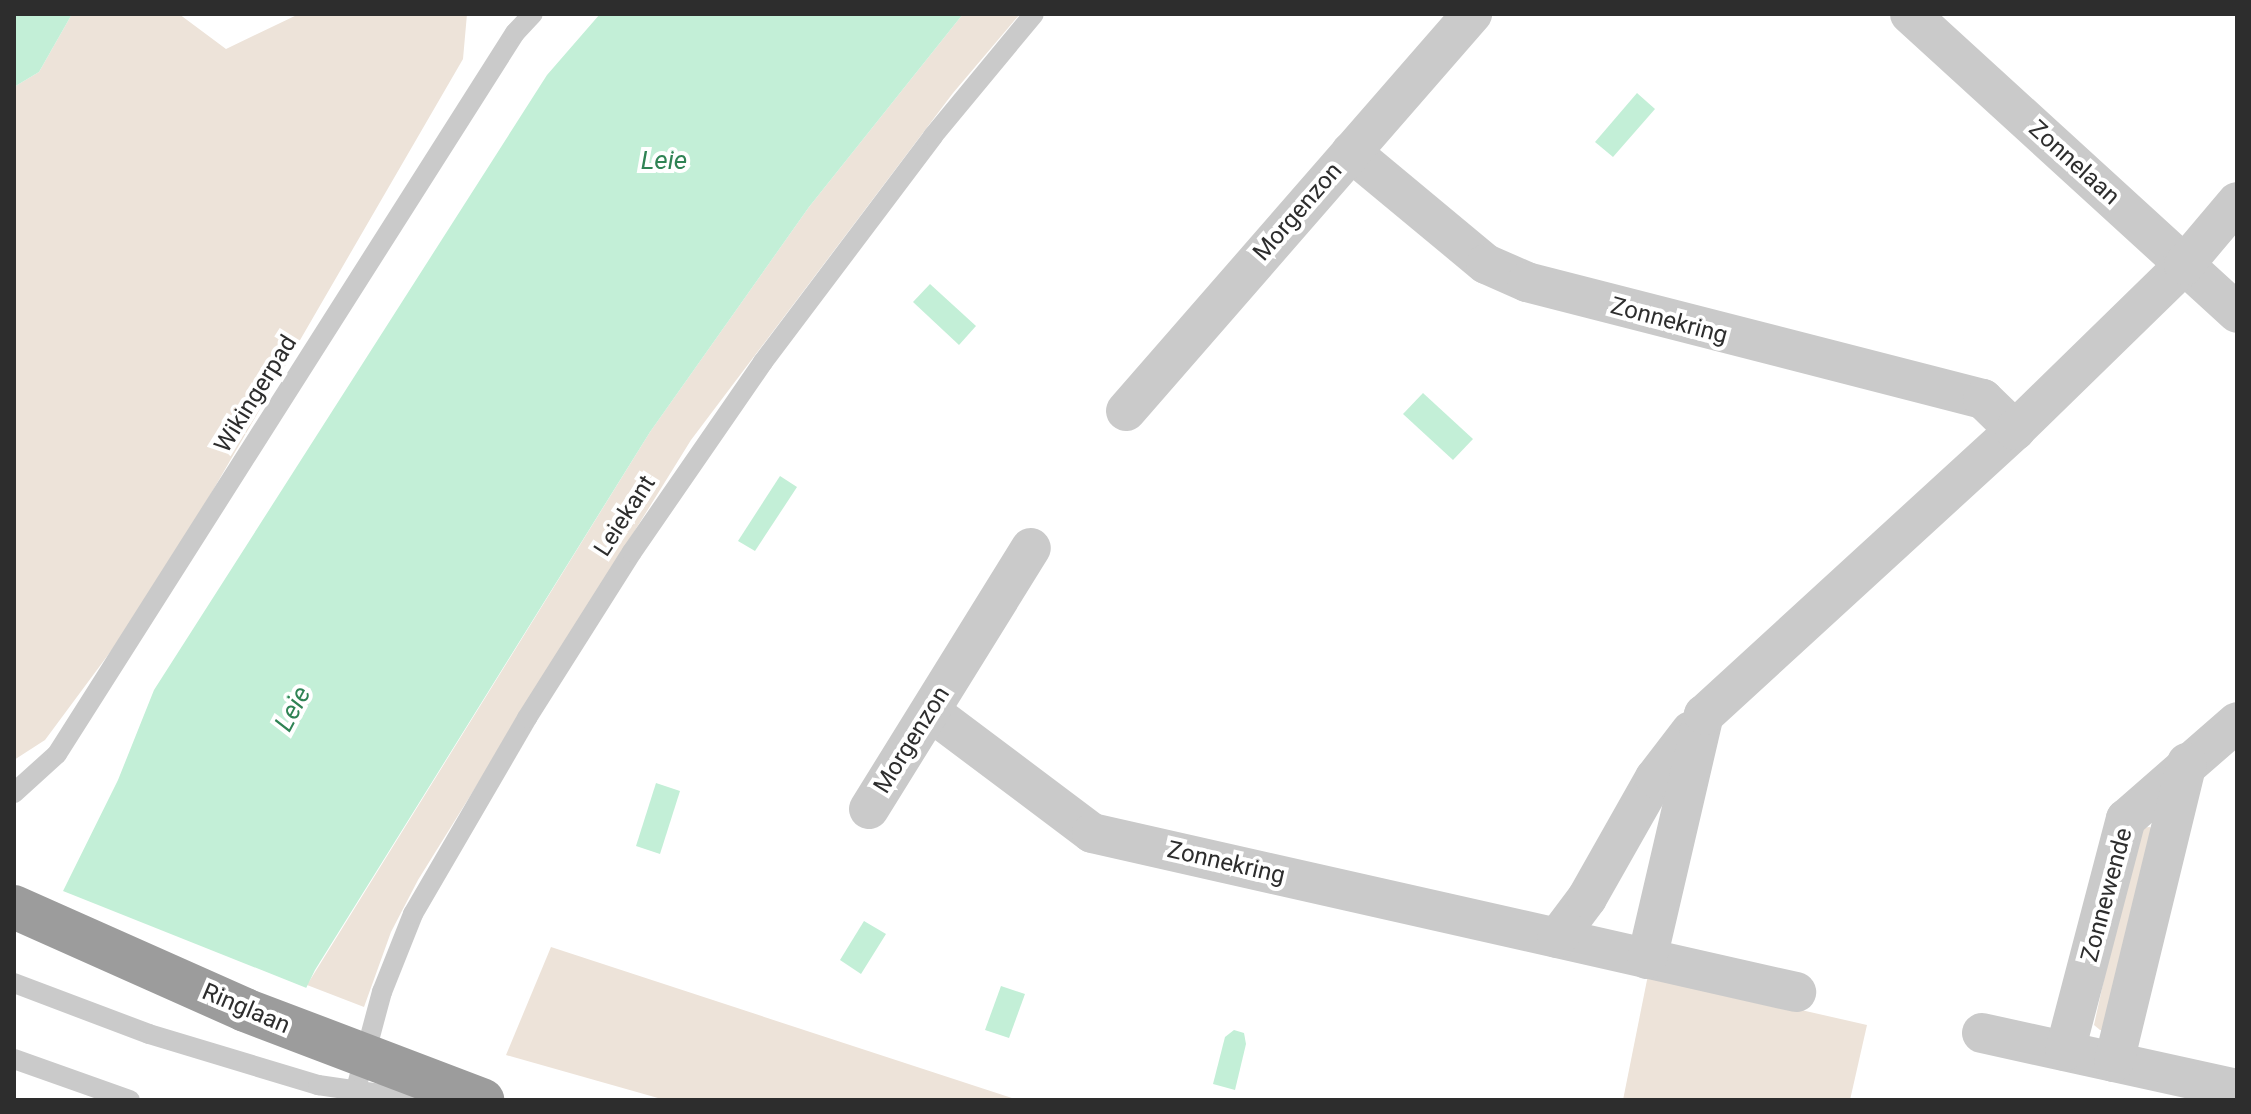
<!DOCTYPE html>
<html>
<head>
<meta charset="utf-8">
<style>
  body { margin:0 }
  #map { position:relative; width:2251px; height:1114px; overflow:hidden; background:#fff; font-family:Roboto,sans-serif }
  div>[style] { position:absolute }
  .green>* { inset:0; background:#ede3d9 }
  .water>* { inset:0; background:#c3efd7 }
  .pier>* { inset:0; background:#fff }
  .service>* { height:20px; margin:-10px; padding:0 10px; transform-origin:10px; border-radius:10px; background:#cacaca }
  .minor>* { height:40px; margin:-20px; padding:0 20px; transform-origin:20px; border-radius:20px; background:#cacaca }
  .service-bridge>* { height:20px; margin:-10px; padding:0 10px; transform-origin:10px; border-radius:10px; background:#cacaca }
  .trunk-bridge>* { height:44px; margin:-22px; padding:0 22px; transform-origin:22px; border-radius:22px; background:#9c9c9c }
  span { translate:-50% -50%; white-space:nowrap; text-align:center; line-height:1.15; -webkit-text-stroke:8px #fff; paint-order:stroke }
  .street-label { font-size:24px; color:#2d2d2d }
  .water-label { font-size:26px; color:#2f8354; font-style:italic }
  .frame { position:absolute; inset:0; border:16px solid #2d2d2d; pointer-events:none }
</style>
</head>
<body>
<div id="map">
  <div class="green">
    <i style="clip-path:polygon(72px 14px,179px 14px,226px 49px,299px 14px,467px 14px,463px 59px,151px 597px,45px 740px,14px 760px,14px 87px,39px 72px)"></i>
    <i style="clip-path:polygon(963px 14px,1020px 14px,953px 93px,691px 440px,418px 880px,391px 932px,364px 1007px,307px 985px,650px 432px,809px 207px)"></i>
    <i style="clip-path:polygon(2150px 827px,2159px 834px,2107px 1030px,2100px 1030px,2094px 1025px,2137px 828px)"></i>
    <i style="clip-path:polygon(551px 947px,1018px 1100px,665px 1100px,506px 1055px)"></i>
    <i style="clip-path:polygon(1648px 975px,1867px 1025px,1850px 1100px,1623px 1100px)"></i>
  </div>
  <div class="water">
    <i style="clip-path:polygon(14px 14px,72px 14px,39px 72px,14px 87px)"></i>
    <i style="clip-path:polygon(600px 14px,963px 14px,809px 207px,650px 432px,315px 970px,251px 1100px,14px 1100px,14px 990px,118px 780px,154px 690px,547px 75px)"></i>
    <i style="clip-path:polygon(1637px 93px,1655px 109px,1613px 157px,1595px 142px)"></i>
    <i style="clip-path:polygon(930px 284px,976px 326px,959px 345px,913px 302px)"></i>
    <i style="clip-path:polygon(1423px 393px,1473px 439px,1453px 460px,1403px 414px)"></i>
    <i style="clip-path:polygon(780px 476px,797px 487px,755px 551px,738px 541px)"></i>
    <i style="clip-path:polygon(656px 783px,680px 791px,660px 854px,636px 846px)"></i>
    <i style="clip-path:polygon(864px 921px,886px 934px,861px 974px,840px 960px)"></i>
    <i style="clip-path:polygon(1001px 986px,1025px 994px,1009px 1038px,985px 1030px)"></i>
    <i style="clip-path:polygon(1234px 1030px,1244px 1033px,1246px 1044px,1235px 1090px,1213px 1084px,1225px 1037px)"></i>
  </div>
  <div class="pier">
    <i style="clip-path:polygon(58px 889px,309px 989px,255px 1100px,14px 1100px,14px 981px)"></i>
  </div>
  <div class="service">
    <i style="left:14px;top:793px;width:58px;rotate:-42.2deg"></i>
    <i style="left:57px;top:754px;width:854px;rotate:-57.58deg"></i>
    <i style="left:515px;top:33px;width:26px;rotate:-47deg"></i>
    <i style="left:14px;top:1059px;width:123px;rotate:19.5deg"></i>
    <i style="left:353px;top:1100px;width:112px;rotate:-75deg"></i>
    <i style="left:382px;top:992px;width:84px;rotate:-68.3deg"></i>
    <i style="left:413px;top:914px;width:227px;rotate:-59.8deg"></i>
    <i style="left:527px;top:718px;width:196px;rotate:-57.7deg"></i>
    <i style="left:632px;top:552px;width:231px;rotate:-55.4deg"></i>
    <i style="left:763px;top:362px;width:283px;rotate:-53deg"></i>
    <i style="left:933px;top:136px;width:158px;rotate:-50.4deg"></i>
  </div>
  <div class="minor">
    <i style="left:1910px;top:14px;width:443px;rotate:42.4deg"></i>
    <i style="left:1351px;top:152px;width:175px;rotate:39.7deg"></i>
    <i style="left:1486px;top:264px;width:45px;rotate:23.7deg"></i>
    <i style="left:1527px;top:282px;width:471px;rotate:14.4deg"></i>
    <i style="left:1983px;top:399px;width:45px;rotate:44.1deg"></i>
    <i style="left:1126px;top:411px;width:527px;rotate:-48.93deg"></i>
    <i style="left:931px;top:712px;width:201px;rotate:36.9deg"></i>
    <i style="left:1092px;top:833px;width:722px;rotate:12.73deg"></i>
    <i style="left:869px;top:809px;width:307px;rotate:-58.2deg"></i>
    <i style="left:1557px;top:938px;width:50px;rotate:-53.1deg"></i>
    <i style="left:1587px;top:898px;width:138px;rotate:-60.5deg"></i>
    <i style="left:1655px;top:778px;width:59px;rotate:-52.5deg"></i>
    <i style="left:1647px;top:959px;width:251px;rotate:-76.9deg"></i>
    <i style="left:1704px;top:715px;width:422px;rotate:-42.5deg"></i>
    <i style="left:2015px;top:430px;width:236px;rotate:-44.3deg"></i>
    <i style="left:2184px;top:265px;width:82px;rotate:-49.9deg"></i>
    <i style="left:1982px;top:1033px;width:261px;rotate:12.4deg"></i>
    <i style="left:2065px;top:1051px;width:240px;rotate:-75.3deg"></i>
    <i style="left:2126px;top:819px;width:147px;rotate:-41.1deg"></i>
    <i style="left:2114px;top:1062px;width:308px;rotate:-76.3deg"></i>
  </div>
  <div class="service-bridge">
    <i style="left:14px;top:983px;width:144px;rotate:20.7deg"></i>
    <i style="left:149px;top:1034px;width:177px;rotate:16.8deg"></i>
    <i style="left:318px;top:1085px;width:104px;rotate:8.3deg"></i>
  </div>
  <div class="trunk-bridge">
    <i style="left:14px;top:907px;width:253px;rotate:24deg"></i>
    <i style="left:245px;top:1010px;width:254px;rotate:20.8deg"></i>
  </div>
  <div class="street-label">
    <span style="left:2074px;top:163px;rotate:42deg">Zonnelaan</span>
    <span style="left:1298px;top:212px;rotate:-49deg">Morgenzon</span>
    <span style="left:1669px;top:321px;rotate:15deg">Zonnekring</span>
    <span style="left:256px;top:394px;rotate:-58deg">Wikingerpad</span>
    <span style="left:625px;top:516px;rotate:-57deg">Leiekant</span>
    <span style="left:912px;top:740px;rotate:-58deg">Morgenzon</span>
    <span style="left:1226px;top:863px;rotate:13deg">Zonnekring</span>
    <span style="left:2107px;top:895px;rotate:-75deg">Zonnewende</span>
    <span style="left:246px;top:1009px;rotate:23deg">Ringlaan</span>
  </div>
  <div class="water-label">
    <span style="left:664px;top:161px">Leie</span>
    <span style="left:293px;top:709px;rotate:-62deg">Leie</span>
  </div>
  <div class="frame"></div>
</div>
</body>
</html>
